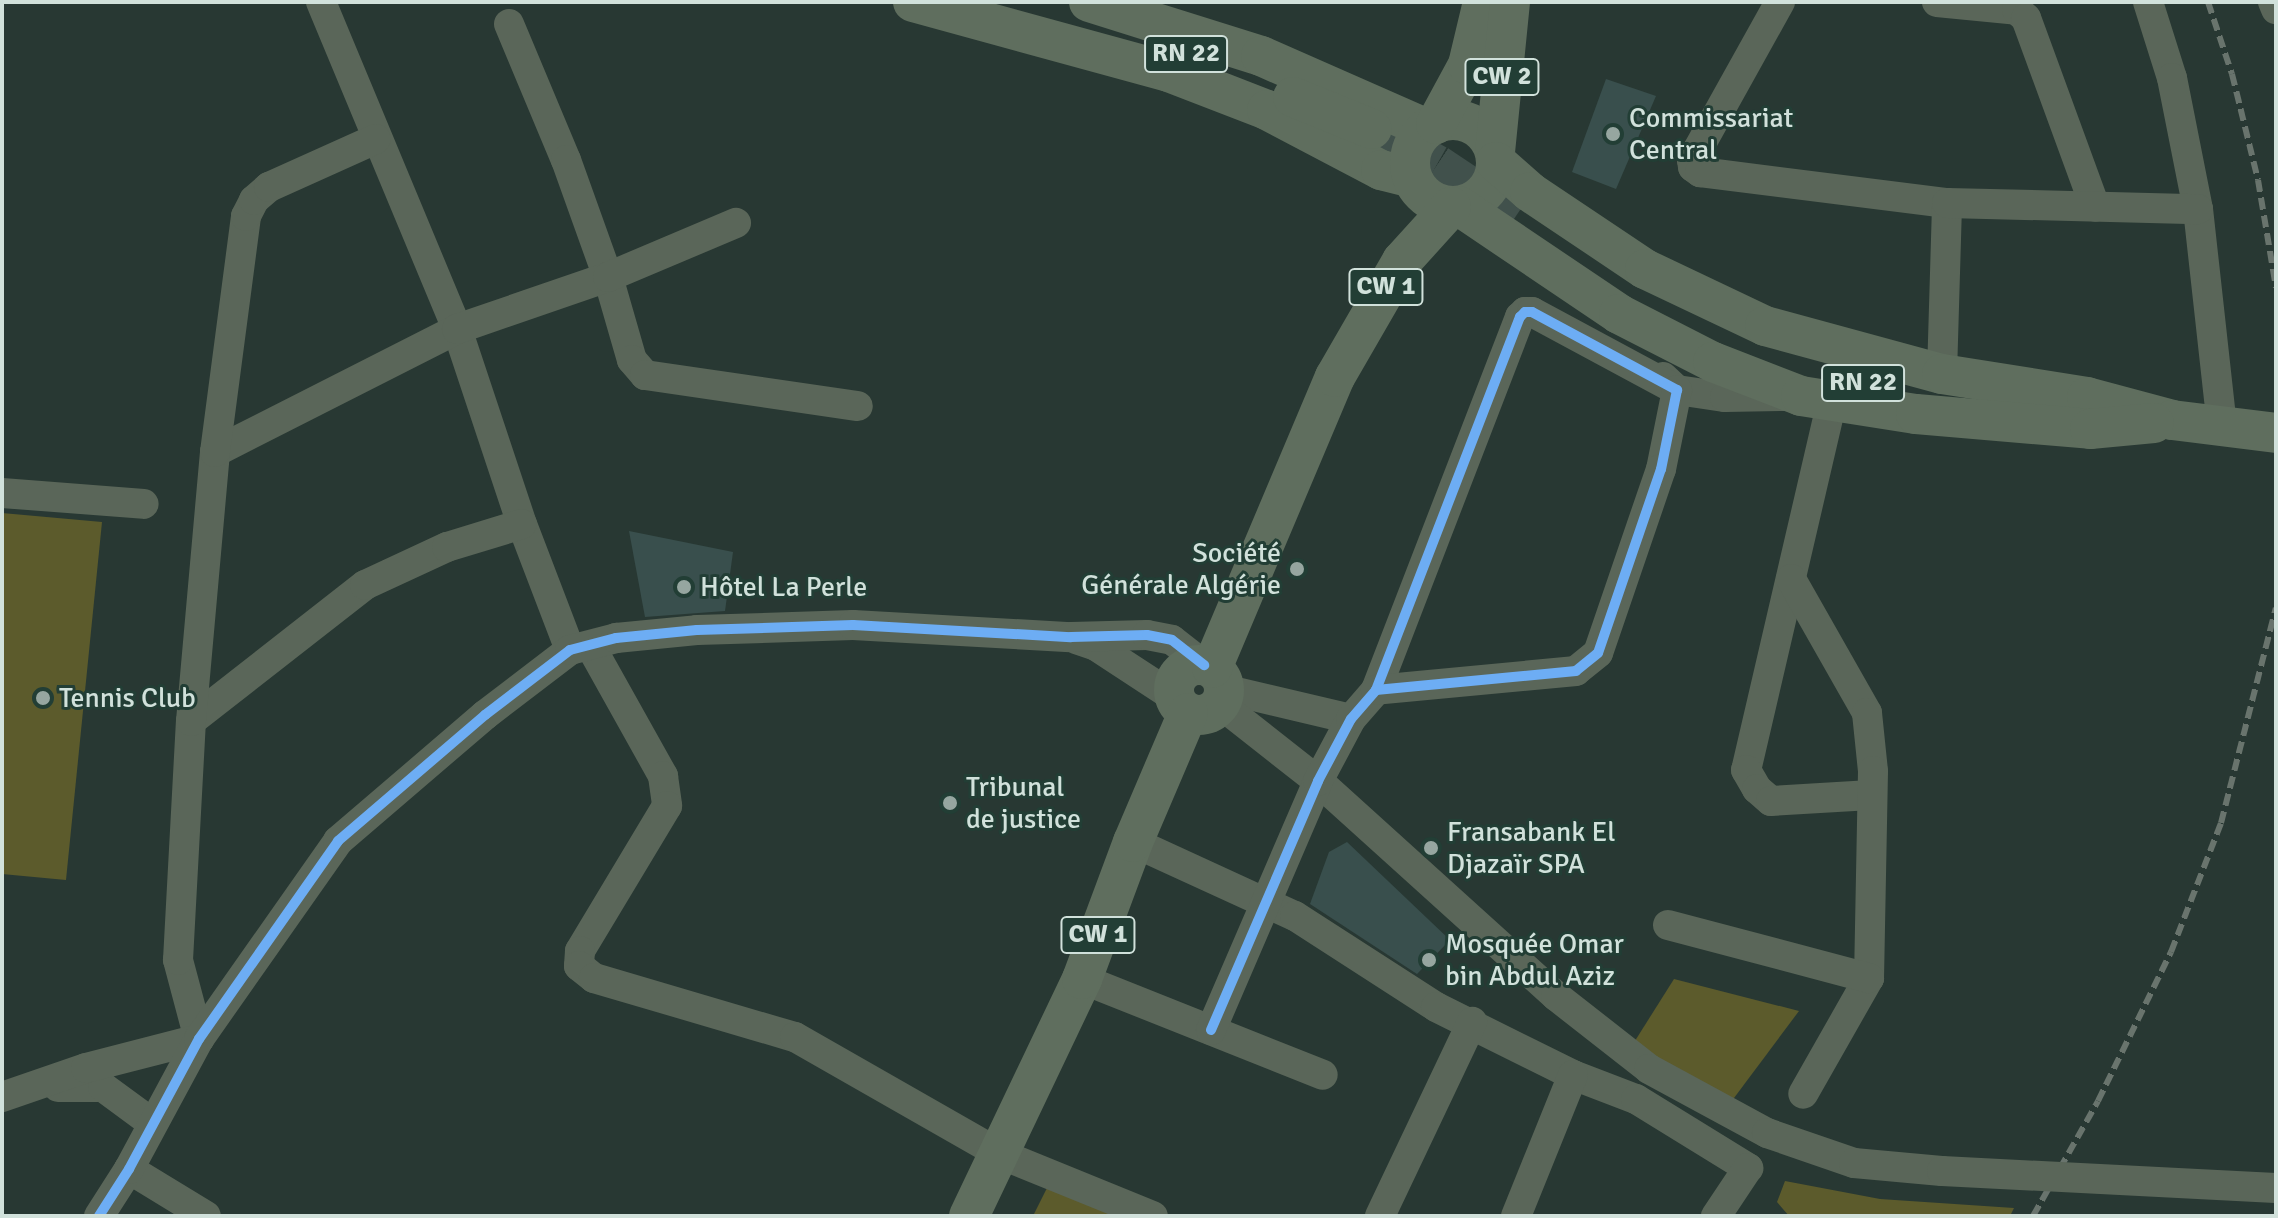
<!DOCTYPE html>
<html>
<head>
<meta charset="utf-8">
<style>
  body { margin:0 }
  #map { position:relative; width:2278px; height:1218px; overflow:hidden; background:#283833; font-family:Signika,sans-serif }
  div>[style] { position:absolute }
  .green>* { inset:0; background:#5c5b2c }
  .building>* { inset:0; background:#394f4d }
  .major-tunnel>* { height:40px; margin-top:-20px; transform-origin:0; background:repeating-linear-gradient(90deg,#41514c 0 40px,transparent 0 60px) }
  .minor>* { height:30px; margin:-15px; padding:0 15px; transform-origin:15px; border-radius:15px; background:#5a6659 }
  .major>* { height:40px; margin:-20px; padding:0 20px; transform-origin:20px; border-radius:20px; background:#5f6e5e }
  .major>.ring { margin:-20px; padding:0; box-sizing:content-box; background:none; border:40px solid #5f6e5e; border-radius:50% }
  .rail>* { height:6px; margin-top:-3px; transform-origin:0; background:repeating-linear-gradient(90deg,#69746d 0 12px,transparent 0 18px) }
  .minor-bridge>* { height:30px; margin:-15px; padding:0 15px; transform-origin:15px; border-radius:15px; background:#5a6659 }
  .cycleway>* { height:10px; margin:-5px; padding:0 5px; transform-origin:5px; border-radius:5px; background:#6dadf4 }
  .dots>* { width:22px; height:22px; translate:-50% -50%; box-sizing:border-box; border:4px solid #223e35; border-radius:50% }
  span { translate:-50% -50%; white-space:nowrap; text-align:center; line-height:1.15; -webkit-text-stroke:6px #223e35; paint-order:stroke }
  .shield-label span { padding:2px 6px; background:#223e35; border:2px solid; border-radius:6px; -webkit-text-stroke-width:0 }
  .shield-label { font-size:26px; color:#d1e1db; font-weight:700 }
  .poi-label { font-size:28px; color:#d1e1db }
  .left { translate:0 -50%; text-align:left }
  .right { translate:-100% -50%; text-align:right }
  .frame { position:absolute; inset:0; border:4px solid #d1e1db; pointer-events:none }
</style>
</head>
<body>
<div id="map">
  <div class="green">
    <i style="clip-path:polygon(2px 513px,102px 522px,66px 880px,2px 874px)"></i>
    <i style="clip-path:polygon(1674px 979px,1799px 1011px,1731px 1102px,1633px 1044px)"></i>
    <i style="clip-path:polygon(1785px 1181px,1880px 1199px,2014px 1208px,2010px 1216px,1789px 1216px,1777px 1202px)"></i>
    <i style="clip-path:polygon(1047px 1188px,1118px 1216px,1033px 1216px)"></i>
  </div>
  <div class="building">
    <i style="clip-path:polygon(1606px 79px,1656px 96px,1616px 189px,1572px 172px)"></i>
    <i style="clip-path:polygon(629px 531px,733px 552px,725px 611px,645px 617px)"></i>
    <i style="clip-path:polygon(1347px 842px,1450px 940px,1417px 974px,1310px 904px,1329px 852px)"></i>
  </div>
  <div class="major-tunnel">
    <i style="left:1372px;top:129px;width:74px;rotate:29deg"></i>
    <i style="left:1437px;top:165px;width:94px;rotate:33.7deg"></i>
  </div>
  <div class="minor">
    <i style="left:321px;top:2px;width:354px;rotate:67.4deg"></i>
    <i style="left:457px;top:329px;width:206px;rotate:71.6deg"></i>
    <i style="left:522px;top:524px;width:135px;rotate:69.1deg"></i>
    <i style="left:1780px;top:2px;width:181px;rotate:119.1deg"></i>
    <i style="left:1692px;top:160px;width:7px;rotate:82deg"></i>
    <i style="left:1693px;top:167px;width:9px;rotate:36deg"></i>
    <i style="left:1700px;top:172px;width:249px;rotate:7.2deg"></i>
    <i style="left:1937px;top:2px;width:80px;rotate:5.7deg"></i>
    <i style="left:2017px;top:10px;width:12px;rotate:42deg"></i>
    <i style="left:2026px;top:18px;width:201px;rotate:69.9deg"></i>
    <i style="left:2148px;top:2px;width:80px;rotate:72.5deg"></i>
    <i style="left:2172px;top:78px;width:134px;rotate:78.8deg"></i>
    <i style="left:2198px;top:209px;width:219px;rotate:83.7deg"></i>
    <i style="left:2273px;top:2px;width:8px;rotate:67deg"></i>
    <i style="left:509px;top:24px;width:147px;rotate:67.3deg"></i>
    <i style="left:566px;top:160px;width:124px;rotate:70.3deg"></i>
    <i style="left:608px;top:277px;width:86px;rotate:73.9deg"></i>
    <i style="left:632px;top:360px;width:20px;rotate:49deg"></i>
    <i style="left:645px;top:375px;width:215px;rotate:8.3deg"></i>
    <i style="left:1942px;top:374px;width:171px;rotate:-88.3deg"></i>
    <i style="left:1947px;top:203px;width:251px;rotate:1.4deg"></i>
    <i style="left:1663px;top:377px;width:19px;rotate:43deg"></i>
    <i style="left:1677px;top:390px;width:49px;rotate:8.3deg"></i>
    <i style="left:1725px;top:397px;width:60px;rotate:-1deg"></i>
    <i style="left:1832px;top:401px;width:379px;rotate:103.1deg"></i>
    <i style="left:1746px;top:770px;width:22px;rotate:60deg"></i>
    <i style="left:1757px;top:789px;width:18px;rotate:41deg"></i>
    <i style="left:1771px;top:801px;width:100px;rotate:-3.4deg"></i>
    <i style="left:215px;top:452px;width:271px;rotate:-26.9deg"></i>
    <i style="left:457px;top:329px;width:160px;rotate:-19deg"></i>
    <i style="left:608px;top:277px;width:139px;rotate:-22.9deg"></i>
    <i style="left:2px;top:493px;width:142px;rotate:4.4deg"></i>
    <i style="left:1791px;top:579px;width:154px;rotate:60.4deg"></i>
    <i style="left:1867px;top:713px;width:58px;rotate:84.1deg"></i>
    <i style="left:1873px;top:771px;width:207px;rotate:91.1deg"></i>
    <i style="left:1869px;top:978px;width:133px;rotate:119.6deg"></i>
    <i style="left:1076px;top:639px;width:21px;rotate:19deg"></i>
    <i style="left:1096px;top:646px;width:93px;rotate:33.2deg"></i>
    <i style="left:591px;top:647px;width:148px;rotate:60.8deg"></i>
    <i style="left:663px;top:776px;width:30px;rotate:82deg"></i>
    <i style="left:667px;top:806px;width:169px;rotate:121deg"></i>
    <i style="left:580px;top:951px;width:15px;rotate:94deg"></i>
    <i style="left:579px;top:966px;width:19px;rotate:39deg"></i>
    <i style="left:594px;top:978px;width:209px;rotate:16.4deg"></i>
    <i style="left:795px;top:1037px;width:236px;rotate:29.7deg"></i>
    <i style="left:1000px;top:1154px;width:165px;rotate:22.1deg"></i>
    <i style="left:1224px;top:689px;width:130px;rotate:13.3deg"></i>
    <i style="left:1220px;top:704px;width:125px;rotate:38.2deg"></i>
    <i style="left:1318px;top:781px;width:321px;rotate:42.1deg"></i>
    <i style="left:1556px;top:996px;width:118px;rotate:38.1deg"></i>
    <i style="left:1649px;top:1069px;width:134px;rotate:28.5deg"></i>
    <i style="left:1767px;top:1133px;width:92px;rotate:19deg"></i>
    <i style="left:1854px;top:1163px;width:88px;rotate:5.2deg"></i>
    <i style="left:191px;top:721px;width:221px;rotate:-38deg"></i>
    <i style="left:365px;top:585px;width:90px;rotate:-24.9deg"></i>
    <i style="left:447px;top:547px;width:78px;rotate:-17deg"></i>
    <i style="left:1133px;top:842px;width:178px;rotate:24.6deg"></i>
    <i style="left:1295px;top:916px;width:168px;rotate:32.8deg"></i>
    <i style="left:1436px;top:1007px;width:153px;rotate:26.4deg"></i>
    <i style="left:1573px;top:1075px;width:67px;rotate:20.9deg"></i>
    <i style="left:1636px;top:1099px;width:132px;rotate:31.6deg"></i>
    <i style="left:1748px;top:1168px;width:58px;rotate:123.7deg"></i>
    <i style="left:1668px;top:925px;width:208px;rotate:14.8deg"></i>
    <i style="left:1082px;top:979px;width:259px;rotate:21.7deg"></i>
    <i style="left:1211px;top:1030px;width:271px;rotate:-66.7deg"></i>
    <i style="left:1318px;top:781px;width:70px;rotate:-62deg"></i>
    <i style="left:1351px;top:719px;width:38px;rotate:-49deg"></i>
    <i style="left:1376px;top:690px;width:400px;rotate:-68.9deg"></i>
    <i style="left:1520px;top:317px;width:7px;rotate:-45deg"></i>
    <i style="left:1525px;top:312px;width:7px"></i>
    <i style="left:1532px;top:312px;width:165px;rotate:28.3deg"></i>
    <i style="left:1677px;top:390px;width:81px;rotate:101.4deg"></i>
    <i style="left:1661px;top:469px;width:194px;rotate:108.9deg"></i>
    <i style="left:1598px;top:653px;width:28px;rotate:141deg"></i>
    <i style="left:1576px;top:671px;width:201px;rotate:174.6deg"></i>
    <i style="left:199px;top:1039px;width:82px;rotate:-104.9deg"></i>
    <i style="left:178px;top:960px;width:239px;rotate:-86.9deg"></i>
    <i style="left:191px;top:721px;width:270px;rotate:-84.9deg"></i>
    <i style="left:215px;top:452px;width:238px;rotate:-82.5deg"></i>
    <i style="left:246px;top:216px;width:18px;rotate:-63deg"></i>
    <i style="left:254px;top:200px;width:20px;rotate:-41deg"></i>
    <i style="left:269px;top:187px;width:117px;rotate:-24.2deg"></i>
    <i style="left:58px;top:1087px;width:45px"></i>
    <i style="left:103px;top:1087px;width:61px;rotate:36.3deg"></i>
    <i style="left:2px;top:1097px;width:89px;rotate:-19deg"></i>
    <i style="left:86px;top:1068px;width:117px;rotate:-14.4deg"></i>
    <i style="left:129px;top:1169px;width:90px;rotate:31.4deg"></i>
    <i style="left:99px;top:1216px;width:56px;rotate:-57.4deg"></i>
    <i style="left:129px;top:1169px;width:148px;rotate:-61.7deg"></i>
    <i style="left:199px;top:1039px;width:242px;rotate:-54.9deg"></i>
    <i style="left:338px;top:841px;width:194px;rotate:-40.6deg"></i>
    <i style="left:485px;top:715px;width:107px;rotate:-37.4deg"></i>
    <i style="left:570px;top:650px;width:48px;rotate:-14.6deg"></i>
    <i style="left:616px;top:638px;width:81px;rotate:-5.6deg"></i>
    <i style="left:697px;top:630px;width:156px;rotate:-1.8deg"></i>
    <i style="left:853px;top:625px;width:218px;rotate:3.2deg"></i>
    <i style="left:1071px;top:637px;width:76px;rotate:-1.5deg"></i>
    <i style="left:1147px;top:635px;width:25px;rotate:11deg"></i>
    <i style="left:1172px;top:640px;width:41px;rotate:38deg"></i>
    <i style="left:1380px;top:1216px;width:215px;rotate:-64.6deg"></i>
    <i style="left:1516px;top:1216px;width:152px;rotate:-68deg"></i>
  </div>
  <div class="major">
    <i style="left:913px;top:2px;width:265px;rotate:15.3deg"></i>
    <i style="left:1169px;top:72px;width:105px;rotate:21.2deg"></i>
    <i style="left:1267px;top:110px;width:129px;rotate:27.8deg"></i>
    <i style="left:1381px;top:170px;width:32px;rotate:14deg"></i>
    <i style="left:1089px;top:2px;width:180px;rotate:17.4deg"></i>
    <i style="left:1261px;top:56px;width:181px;rotate:23.7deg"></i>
    <i style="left:1293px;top:97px;width:85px;rotate:22.1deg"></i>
    <i class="ring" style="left:1410px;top:120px;width:46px;height:46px"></i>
    <i style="left:1436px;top:124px;width:67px;rotate:-61.5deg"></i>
    <i style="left:1468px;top:65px;width:65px;rotate:-76.6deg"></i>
    <i style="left:1495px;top:152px;width:151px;rotate:-84.3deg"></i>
    <i style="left:1496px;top:162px;width:45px;rotate:41.4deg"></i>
    <i style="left:1530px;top:192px;width:138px;rotate:33.8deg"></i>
    <i style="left:1645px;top:269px;width:133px;rotate:25.4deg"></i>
    <i style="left:1765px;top:326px;width:183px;rotate:15.2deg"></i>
    <i style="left:1942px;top:374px;width:147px;rotate:9deg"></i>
    <i style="left:2087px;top:397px;width:88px;rotate:15.1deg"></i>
    <i style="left:2172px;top:420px;width:105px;rotate:7.1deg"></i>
    <i style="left:1459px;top:206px;width:193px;rotate:34deg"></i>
    <i style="left:1619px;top:314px;width:106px;rotate:27.1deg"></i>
    <i style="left:1713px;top:362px;width:94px;rotate:21.1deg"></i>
    <i style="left:1801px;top:396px;width:116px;rotate:8.9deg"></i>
    <i style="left:1916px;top:414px;width:175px;rotate:4.9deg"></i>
    <i style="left:2090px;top:429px;width:64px;rotate:-5.4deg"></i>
    <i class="ring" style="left:1174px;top:665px;width:10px;height:10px"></i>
    <i style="left:1212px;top:668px;width:316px;rotate:-67.1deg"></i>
    <i style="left:1335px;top:377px;width:134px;rotate:-60deg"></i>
    <i style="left:1402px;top:261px;width:73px;rotate:-47.8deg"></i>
    <i style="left:969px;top:1216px;width:263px;rotate:-64.5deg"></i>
    <i style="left:1082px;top:979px;width:146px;rotate:-69.6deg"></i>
    <i style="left:1133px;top:842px;width:140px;rotate:-66.9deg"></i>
  </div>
  <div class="rail">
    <i style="left:2208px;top:2px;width:76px;rotate:71.6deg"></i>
    <i style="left:2232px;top:74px;width:109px;rotate:76.2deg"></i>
    <i style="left:2258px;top:180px;width:109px;rotate:80.5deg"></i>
    <i style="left:2033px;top:1216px;width:132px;rotate:-60.5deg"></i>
    <i style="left:2098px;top:1101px;width:166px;rotate:-63.9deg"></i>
    <i style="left:2171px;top:952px;width:138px;rotate:-68.8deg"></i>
    <i style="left:2221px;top:823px;width:222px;rotate:-75.7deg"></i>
  </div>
  <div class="minor-bridge">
    <i style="left:1942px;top:1171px;width:334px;rotate:2.9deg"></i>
  </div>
  <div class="cycleway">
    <i style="left:1211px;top:1030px;width:271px;rotate:-66.7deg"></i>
    <i style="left:1318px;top:781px;width:70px;rotate:-62deg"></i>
    <i style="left:1351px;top:719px;width:38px;rotate:-49deg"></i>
    <i style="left:1376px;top:690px;width:400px;rotate:-68.9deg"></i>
    <i style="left:1520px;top:317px;width:7px;rotate:-45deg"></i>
    <i style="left:1525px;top:312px;width:7px"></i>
    <i style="left:1532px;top:312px;width:165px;rotate:28.3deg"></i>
    <i style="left:1677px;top:390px;width:81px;rotate:101.4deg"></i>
    <i style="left:1661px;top:469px;width:194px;rotate:108.9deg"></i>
    <i style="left:1598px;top:653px;width:28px;rotate:141deg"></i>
    <i style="left:1576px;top:671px;width:201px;rotate:174.6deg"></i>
    <i style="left:99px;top:1216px;width:56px;rotate:-57.4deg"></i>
    <i style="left:129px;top:1169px;width:148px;rotate:-61.7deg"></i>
    <i style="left:199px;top:1039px;width:242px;rotate:-54.9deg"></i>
    <i style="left:338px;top:841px;width:194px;rotate:-40.6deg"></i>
    <i style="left:485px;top:715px;width:107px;rotate:-37.4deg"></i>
    <i style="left:570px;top:650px;width:48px;rotate:-14.6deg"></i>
    <i style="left:616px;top:638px;width:81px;rotate:-5.6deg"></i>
    <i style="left:697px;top:630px;width:156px;rotate:-1.8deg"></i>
    <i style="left:853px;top:625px;width:218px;rotate:3.2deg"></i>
    <i style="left:1071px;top:637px;width:76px;rotate:-1.5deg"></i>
    <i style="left:1147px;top:635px;width:25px;rotate:11deg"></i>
    <i style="left:1172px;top:640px;width:41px;rotate:38deg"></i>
  </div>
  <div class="dots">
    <i style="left:1613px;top:134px;background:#96a6a0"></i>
    <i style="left:1297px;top:569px;background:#96a6a0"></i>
    <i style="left:684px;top:587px;background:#96a6a0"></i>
    <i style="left:43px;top:698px;background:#96a6a0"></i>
    <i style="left:950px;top:803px;background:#96a6a0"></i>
    <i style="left:1431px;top:848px;background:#96a6a0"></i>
    <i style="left:1429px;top:960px;background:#96a6a0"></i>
  </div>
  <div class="shield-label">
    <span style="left:1186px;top:54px">RN 22</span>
    <span style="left:1502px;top:77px">CW 2</span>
    <span style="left:1386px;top:287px">CW 1</span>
    <span style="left:1863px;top:383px">RN 22</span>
    <span style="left:1098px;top:935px">CW 1</span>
  </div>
  <div class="poi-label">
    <span class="left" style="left:1629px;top:134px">Commissariat<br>Central</span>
    <span class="right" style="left:1281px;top:569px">Société<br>Générale Algérie</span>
    <span class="left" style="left:700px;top:587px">Hôtel La Perle</span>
    <span class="left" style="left:59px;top:698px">Tennis Club</span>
    <span class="left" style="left:966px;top:803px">Tribunal<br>de justice</span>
    <span class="left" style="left:1447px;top:848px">Fransabank El<br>Djazaïr SPA</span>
    <span class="left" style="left:1445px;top:960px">Mosquée Omar<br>bin Abdul Aziz</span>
  </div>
  <div class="frame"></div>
</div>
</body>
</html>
